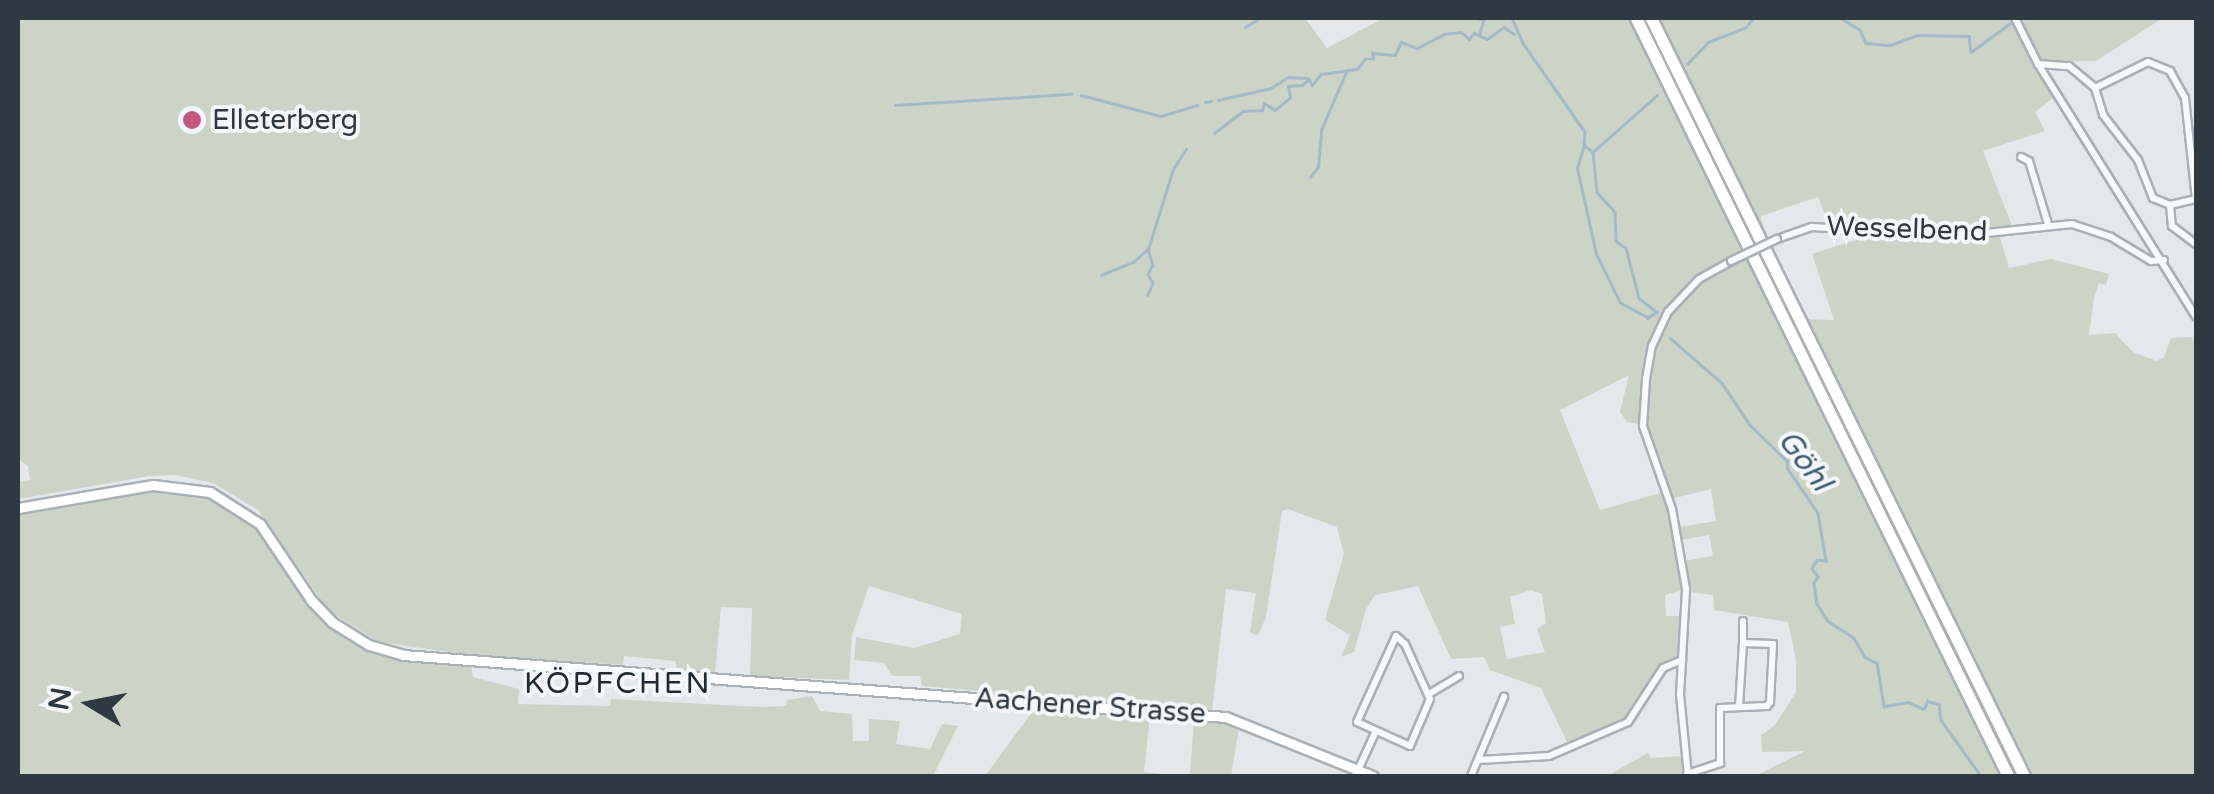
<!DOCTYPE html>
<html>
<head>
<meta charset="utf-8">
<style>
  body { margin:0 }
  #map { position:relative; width:2214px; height:794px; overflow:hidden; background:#e5e8eb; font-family:"Varela Round",sans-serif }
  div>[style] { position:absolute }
  .green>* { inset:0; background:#ccd4c7 }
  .stream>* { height:2.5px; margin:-1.25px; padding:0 1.25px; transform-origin:1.25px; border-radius:1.25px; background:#a3bbc8 }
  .roads { filter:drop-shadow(2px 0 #aab0b5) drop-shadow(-2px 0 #aab0b5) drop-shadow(0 2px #aab0b5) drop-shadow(0 -2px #aab0b5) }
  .minor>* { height:6px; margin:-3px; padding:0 3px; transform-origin:3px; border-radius:3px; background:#f7f9fa }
  .major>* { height:9px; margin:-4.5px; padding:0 4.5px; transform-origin:4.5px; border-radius:4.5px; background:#fff }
  .highway>* { height:11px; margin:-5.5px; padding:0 5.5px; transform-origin:5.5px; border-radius:5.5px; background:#fff }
  .bridges { filter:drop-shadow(2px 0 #aab0b5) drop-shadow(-2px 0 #aab0b5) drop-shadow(0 2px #aab0b5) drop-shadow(0 -2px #aab0b5) }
  .minor-bridge>* { height:6px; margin:-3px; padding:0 3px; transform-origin:3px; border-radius:3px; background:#f7f9fa }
  .dots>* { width:28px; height:28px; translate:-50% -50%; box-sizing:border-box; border:5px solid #f4f7f9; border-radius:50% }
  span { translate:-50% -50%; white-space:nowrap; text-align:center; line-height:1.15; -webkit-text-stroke:8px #f4f7f9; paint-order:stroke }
  .poi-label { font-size:28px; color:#2e3942 }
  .left { translate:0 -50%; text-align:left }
  .street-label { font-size:28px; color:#2e3942 }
  .water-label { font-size:30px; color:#3b5d73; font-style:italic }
  .neighbourhood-label { font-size:30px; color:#1f2a34; letter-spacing:2.5px }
  .frame { position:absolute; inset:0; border:20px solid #2e3942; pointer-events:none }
  .north { position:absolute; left:40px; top:654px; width:100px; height:100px; -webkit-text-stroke:8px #f4f7f9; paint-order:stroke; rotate:280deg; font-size:28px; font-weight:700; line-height:40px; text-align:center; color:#2e3942 }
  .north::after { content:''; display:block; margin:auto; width:35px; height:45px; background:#2e3942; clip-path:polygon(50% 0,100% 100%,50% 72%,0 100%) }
</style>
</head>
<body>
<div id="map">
  <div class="green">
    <i style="clip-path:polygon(evenodd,18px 18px,1305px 18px,1327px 48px,1384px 18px,1630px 18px,2003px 776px,1755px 776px,1805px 751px,1762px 752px,1761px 735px,1775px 725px,1796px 692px,1796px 660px,1788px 622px,1714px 610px,1713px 595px,1689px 592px,1684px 561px,1713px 556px,1709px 535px,1681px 540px,1679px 527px,1716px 521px,1711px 489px,1671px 499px,1648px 426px,1627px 422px,1620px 412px,1629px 375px,1560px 410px,1600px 510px,1664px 492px,1683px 590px,1665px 595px,1666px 616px,1684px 616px,1680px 664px,1663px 670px,1632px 718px,1568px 744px,1541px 688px,1490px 670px,1484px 657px,1451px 659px,1418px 586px,1375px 595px,1366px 609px,1354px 652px,1341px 657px,1350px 635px,1325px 620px,1344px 554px,1337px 527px,1288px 509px,1282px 511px,1266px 617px,1258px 636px,1250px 632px,1256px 593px,1226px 589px,1212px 712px,922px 686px,920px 676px,892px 676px,884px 663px,854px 660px,856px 637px,914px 648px,960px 634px,962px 614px,869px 586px,852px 635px,849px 680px,750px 676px,752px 608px,721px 607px,715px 674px,632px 669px,677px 668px,675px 661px,624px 656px,623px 665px,470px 655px,379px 642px,329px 611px,258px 510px,213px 483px,176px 475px,149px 476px,18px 499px,18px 482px,30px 480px,28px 466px,18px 459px,18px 18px,1531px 590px,1542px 594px,1546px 623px,1537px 629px,1545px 652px,1507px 659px,1500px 627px,1515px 624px,1510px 597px,1531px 590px)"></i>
    <i style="clip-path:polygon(1638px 18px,1648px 18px,2002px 746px,1985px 723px)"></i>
    <i style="clip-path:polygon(1657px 18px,2163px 18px,2096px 61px,2030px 62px,2053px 98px,2035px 112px,2045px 131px,1983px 151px,2014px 231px,1999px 234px,2009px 268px,2051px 259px,2109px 274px,2106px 285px,2099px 283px,2094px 298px,2089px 335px,2115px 333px,2133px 352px,2157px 361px,2164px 357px,2171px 338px,2192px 337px,2196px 346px,2196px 776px,2033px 776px,1805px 319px,1834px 320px,1812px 254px,1868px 236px,1832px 232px,1818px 197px,1761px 216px,1766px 240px)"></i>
    <i style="clip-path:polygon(151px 487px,210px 495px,250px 518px,337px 630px,353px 640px,370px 649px,471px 664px,473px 677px,519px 689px,518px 704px,610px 706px,611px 699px,762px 707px,786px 706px,787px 700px,812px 696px,820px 711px,852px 714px,853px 741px,869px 741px,869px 719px,900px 721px,896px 744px,930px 749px,942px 724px,958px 726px,933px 776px,18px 776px,18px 511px,59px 508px)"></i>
    <i style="clip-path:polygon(1035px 708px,1150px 716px,1144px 772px,1182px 776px,985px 776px)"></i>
    <i style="clip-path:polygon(1194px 720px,1240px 723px,1231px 776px,1190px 776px)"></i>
    <i style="clip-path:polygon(1648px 753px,1651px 758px,1681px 756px,1686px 776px,1607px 776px)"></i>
  </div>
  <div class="stream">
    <i style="left:1477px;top:18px;width:7px;rotate:16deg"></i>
    <i style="left:1484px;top:20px;width:15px;rotate:106deg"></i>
    <i style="left:1512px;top:18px;width:27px;rotate:66deg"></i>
    <i style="left:1523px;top:43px;width:108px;rotate:55.1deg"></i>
    <i style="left:1585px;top:132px;width:13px;rotate:94deg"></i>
    <i style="left:1584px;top:145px;width:11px;rotate:38deg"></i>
    <i style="left:1593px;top:152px;width:40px;rotate:84.3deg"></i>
    <i style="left:1597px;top:192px;width:27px;rotate:48deg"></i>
    <i style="left:1615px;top:212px;width:29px;rotate:88deg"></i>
    <i style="left:1616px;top:241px;width:12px;rotate:35deg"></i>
    <i style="left:1626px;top:248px;width:52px;rotate:75.4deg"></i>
    <i style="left:1639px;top:298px;width:23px;rotate:38deg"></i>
    <i style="left:1657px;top:312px;width:11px;rotate:146deg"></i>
    <i style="left:1648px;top:318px;width:32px;rotate:-152deg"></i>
    <i style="left:1620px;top:303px;width:55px;rotate:-116.1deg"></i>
    <i style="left:1596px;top:254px;width:88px;rotate:-102.5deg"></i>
    <i style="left:1577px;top:168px;width:24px;rotate:-73deg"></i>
    <i style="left:1841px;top:18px;width:22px;rotate:32deg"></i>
    <i style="left:1860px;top:30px;width:14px;rotate:65deg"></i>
    <i style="left:1866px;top:43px;width:24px;rotate:5deg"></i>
    <i style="left:1890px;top:45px;width:29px;rotate:-20deg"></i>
    <i style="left:1917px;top:35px;width:52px;rotate:1.1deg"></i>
    <i style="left:1969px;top:36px;width:16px;rotate:83deg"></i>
    <i style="left:1971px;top:52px;width:52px;rotate:-36.4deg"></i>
    <i style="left:1748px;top:24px;width:8px;rotate:-45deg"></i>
    <i style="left:1245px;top:27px;width:17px;rotate:-31deg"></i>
    <i style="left:1687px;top:64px;width:30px;rotate:-46deg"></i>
    <i style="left:1708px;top:42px;width:41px;rotate:-21.5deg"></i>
    <i style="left:1081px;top:95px;width:83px;rotate:14.7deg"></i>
    <i style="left:1161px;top:116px;width:38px;rotate:-17deg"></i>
    <i style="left:1218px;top:100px;width:54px;rotate:-12.8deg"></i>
    <i style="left:1271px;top:88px;width:20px;rotate:-33deg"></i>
    <i style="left:1288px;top:77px;width:18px;rotate:3deg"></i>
    <i style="left:1205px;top:102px;width:6px;rotate:-9deg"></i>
    <i style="left:895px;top:105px;width:177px;rotate:-3.6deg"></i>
    <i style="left:1214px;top:133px;width:36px;rotate:-37deg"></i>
    <i style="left:1243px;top:111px;width:19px;rotate:-3deg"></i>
    <i style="left:1262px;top:110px;width:7px;rotate:-74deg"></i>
    <i style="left:1264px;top:103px;width:13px;rotate:32deg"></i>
    <i style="left:1275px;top:110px;width:19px;rotate:-39deg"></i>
    <i style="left:1290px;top:98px;width:12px;rotate:-99deg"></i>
    <i style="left:1288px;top:86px;width:14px;rotate:-4deg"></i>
    <i style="left:1302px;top:85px;width:9px;rotate:-41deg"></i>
    <i style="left:1309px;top:79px;width:7px;rotate:63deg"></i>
    <i style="left:1312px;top:85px;width:14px;rotate:-51deg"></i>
    <i style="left:1321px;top:74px;width:36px;rotate:-8deg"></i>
    <i style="left:1357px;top:69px;width:13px;rotate:-51deg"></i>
    <i style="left:1365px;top:59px;width:8px"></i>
    <i style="left:1373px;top:59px;width:6px;rotate:-99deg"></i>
    <i style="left:1372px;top:53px;width:23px;rotate:5deg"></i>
    <i style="left:1395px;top:55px;width:14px;rotate:-65deg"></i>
    <i style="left:1401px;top:42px;width:17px;rotate:21deg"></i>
    <i style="left:1417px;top:48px;width:30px;rotate:-27deg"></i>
    <i style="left:1444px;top:34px;width:17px;rotate:-7deg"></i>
    <i style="left:1461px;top:32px;width:11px;rotate:41deg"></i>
    <i style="left:1469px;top:39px;width:8px;rotate:-50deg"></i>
    <i style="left:1474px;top:33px;width:14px;rotate:25deg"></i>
    <i style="left:1487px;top:39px;width:21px;rotate:-35deg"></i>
    <i style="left:1504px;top:27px;width:12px;rotate:35deg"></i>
    <i style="left:1594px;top:151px;width:84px;rotate:-41.6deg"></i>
    <i style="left:1310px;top:177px;width:13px;rotate:-51deg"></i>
    <i style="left:1318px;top:167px;width:37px;rotate:-85deg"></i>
    <i style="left:1321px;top:130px;width:65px;rotate:-66.6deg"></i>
    <i style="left:1148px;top:249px;width:17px;rotate:73deg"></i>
    <i style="left:1153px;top:265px;width:10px;rotate:119deg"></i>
    <i style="left:1148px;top:274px;width:10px;rotate:61deg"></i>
    <i style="left:1153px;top:283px;width:13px;rotate:113deg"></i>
    <i style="left:1101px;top:275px;width:35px;rotate:-22deg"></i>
    <i style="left:1133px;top:262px;width:20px;rotate:-41deg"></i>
    <i style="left:1148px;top:249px;width:84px;rotate:-72.6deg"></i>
    <i style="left:1173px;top:169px;width:24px;rotate:-57deg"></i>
    <i style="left:1670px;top:338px;width:69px;rotate:40.9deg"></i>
    <i style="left:1722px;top:383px;width:50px;rotate:56.3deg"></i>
    <i style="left:1750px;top:425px;width:52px;rotate:44.2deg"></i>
    <i style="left:1787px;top:461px;width:8px;rotate:83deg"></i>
    <i style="left:1788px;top:469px;width:53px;rotate:55.7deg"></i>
    <i style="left:1818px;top:513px;width:49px;rotate:80.5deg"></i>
    <i style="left:1826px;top:561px;width:9px;rotate:-174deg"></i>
    <i style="left:1817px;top:560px;width:9px;rotate:122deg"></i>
    <i style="left:1812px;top:568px;width:11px;rotate:56deg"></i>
    <i style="left:1818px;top:577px;width:7px;rotate:124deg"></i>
    <i style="left:1814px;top:583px;width:21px;rotate:82deg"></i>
    <i style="left:1817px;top:604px;width:20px;rotate:57deg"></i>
    <i style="left:1828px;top:621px;width:31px;rotate:33deg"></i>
    <i style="left:1854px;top:638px;width:22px;rotate:60deg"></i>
    <i style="left:1865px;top:657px;width:13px;rotate:27deg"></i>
    <i style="left:1877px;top:663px;width:44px;rotate:80.8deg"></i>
    <i style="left:1884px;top:706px;width:24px;rotate:-9deg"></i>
    <i style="left:1908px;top:702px;width:17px;rotate:24deg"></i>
    <i style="left:1924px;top:709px;width:9px;rotate:-69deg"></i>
    <i style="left:1927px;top:701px;width:12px;rotate:14deg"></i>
    <i style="left:1939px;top:704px;width:16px;rotate:83deg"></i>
    <i style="left:1941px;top:720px;width:69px;rotate:54.5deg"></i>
  </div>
  <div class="roads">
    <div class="minor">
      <i style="left:2015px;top:18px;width:51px;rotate:63.4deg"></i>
      <i style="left:2038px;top:64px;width:298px;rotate:58deg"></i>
      <i style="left:2038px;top:64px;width:31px;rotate:4deg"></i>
      <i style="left:2069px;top:66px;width:34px;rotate:40deg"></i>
      <i style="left:2095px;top:88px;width:28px;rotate:73deg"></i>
      <i style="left:2103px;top:115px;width:57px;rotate:52.1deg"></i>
      <i style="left:2138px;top:160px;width:41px;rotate:68.5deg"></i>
      <i style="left:2153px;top:198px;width:18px;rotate:22deg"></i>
      <i style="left:2170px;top:205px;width:21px;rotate:85deg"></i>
      <i style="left:2172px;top:226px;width:30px;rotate:37deg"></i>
      <i style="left:2095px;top:88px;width:59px;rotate:-26.1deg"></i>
      <i style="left:2148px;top:62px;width:24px;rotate:22deg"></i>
      <i style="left:2170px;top:71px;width:31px;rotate:61deg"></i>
      <i style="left:2185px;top:98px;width:102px;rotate:83.8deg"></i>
      <i style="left:2021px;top:157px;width:9px;rotate:27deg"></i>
      <i style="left:2029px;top:161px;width:66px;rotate:73.2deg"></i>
      <i style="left:2170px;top:205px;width:26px;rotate:-13deg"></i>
      <i style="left:1777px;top:239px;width:37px;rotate:-19deg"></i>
      <i style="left:1812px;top:227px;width:146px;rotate:3.5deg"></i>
      <i style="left:1958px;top:236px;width:115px;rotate:-6deg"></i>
      <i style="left:2072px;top:224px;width:41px;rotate:18.4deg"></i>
      <i style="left:2111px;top:237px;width:47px;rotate:31deg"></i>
      <i style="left:2151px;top:261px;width:13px;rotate:-4deg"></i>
      <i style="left:1396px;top:636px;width:12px;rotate:42deg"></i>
      <i style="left:1405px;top:644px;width:60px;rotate:65.6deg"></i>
      <i style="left:1430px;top:699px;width:51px;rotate:113.1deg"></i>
      <i style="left:1410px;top:746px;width:58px;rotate:-155.6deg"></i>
      <i style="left:1357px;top:722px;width:94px;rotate:-65.6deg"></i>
      <i style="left:1429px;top:694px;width:35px;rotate:-31deg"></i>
      <i style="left:1739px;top:707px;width:64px;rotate:-86.4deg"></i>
      <i style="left:1479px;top:760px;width:70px;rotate:-3.3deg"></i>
      <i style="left:1549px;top:756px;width:86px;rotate:-23.3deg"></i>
      <i style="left:1628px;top:722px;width:64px;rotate:-57.1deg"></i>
      <i style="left:1663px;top:668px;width:21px;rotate:-23deg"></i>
      <i style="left:1358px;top:770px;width:41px;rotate:-65.3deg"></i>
      <i style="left:1687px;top:774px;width:35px;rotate:-18deg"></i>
      <i style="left:1720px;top:763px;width:55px;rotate:-90deg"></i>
      <i style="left:1720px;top:708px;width:47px;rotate:-2.4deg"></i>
      <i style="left:1767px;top:706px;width:5px;rotate:-53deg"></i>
      <i style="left:1770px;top:702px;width:58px;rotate:-87deg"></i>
      <i style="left:1773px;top:644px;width:30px;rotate:-178deg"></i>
      <i style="left:1743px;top:643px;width:22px;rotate:-90deg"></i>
      <i style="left:1471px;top:776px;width:86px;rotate:-67.3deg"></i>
      <i style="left:1688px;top:776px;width:82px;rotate:-95.6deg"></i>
      <i style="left:1680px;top:694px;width:105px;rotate:-86.7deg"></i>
      <i style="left:1686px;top:589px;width:81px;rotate:-99.9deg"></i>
      <i style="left:1672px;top:509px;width:88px;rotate:-109.3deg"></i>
      <i style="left:1643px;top:426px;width:47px;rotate:-86.3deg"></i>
      <i style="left:1646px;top:379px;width:34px;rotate:-80deg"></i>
      <i style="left:1652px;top:346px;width:38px;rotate:-65deg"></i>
      <i style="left:1668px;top:312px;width:45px;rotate:-46.8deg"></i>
      <i style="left:1699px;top:279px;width:37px;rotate:-29deg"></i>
    </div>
    <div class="major">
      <i style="left:18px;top:508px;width:137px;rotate:-9.7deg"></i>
      <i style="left:153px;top:485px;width:57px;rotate:7deg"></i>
      <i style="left:210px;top:492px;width:59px;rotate:32.6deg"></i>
      <i style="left:260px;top:524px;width:92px;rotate:56.1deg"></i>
      <i style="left:311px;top:600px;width:30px;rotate:46deg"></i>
      <i style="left:332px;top:622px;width:44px;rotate:31.9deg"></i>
      <i style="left:369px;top:645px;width:35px;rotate:16deg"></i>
      <i style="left:403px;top:655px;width:825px;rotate:4.31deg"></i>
      <i style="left:1226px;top:717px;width:158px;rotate:21.9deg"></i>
    </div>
    <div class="highway">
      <i style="left:1636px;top:18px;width:844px;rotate:63.86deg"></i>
      <i style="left:1651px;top:18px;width:845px;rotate:63.8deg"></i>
    </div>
  </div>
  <div class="bridges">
    <div class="minor-bridge">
      <i style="left:1731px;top:261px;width:51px;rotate:-25.6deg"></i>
    </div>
  </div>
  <div class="dots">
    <i style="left:192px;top:120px;background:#c45679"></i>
  </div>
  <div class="poi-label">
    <span class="left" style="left:212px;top:120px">Elleterberg</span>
  </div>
  <div class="street-label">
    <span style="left:1907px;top:229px;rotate:2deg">Wesselbend</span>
    <span style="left:1090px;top:706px;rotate:4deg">Aachener Strasse</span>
  </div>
  <div class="water-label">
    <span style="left:1804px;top:461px;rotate:53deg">Göhl</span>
  </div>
  <div class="neighbourhood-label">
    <span style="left:618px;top:684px">KÖPFCHEN</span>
  </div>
  <div class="frame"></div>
  <div class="north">N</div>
</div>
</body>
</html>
